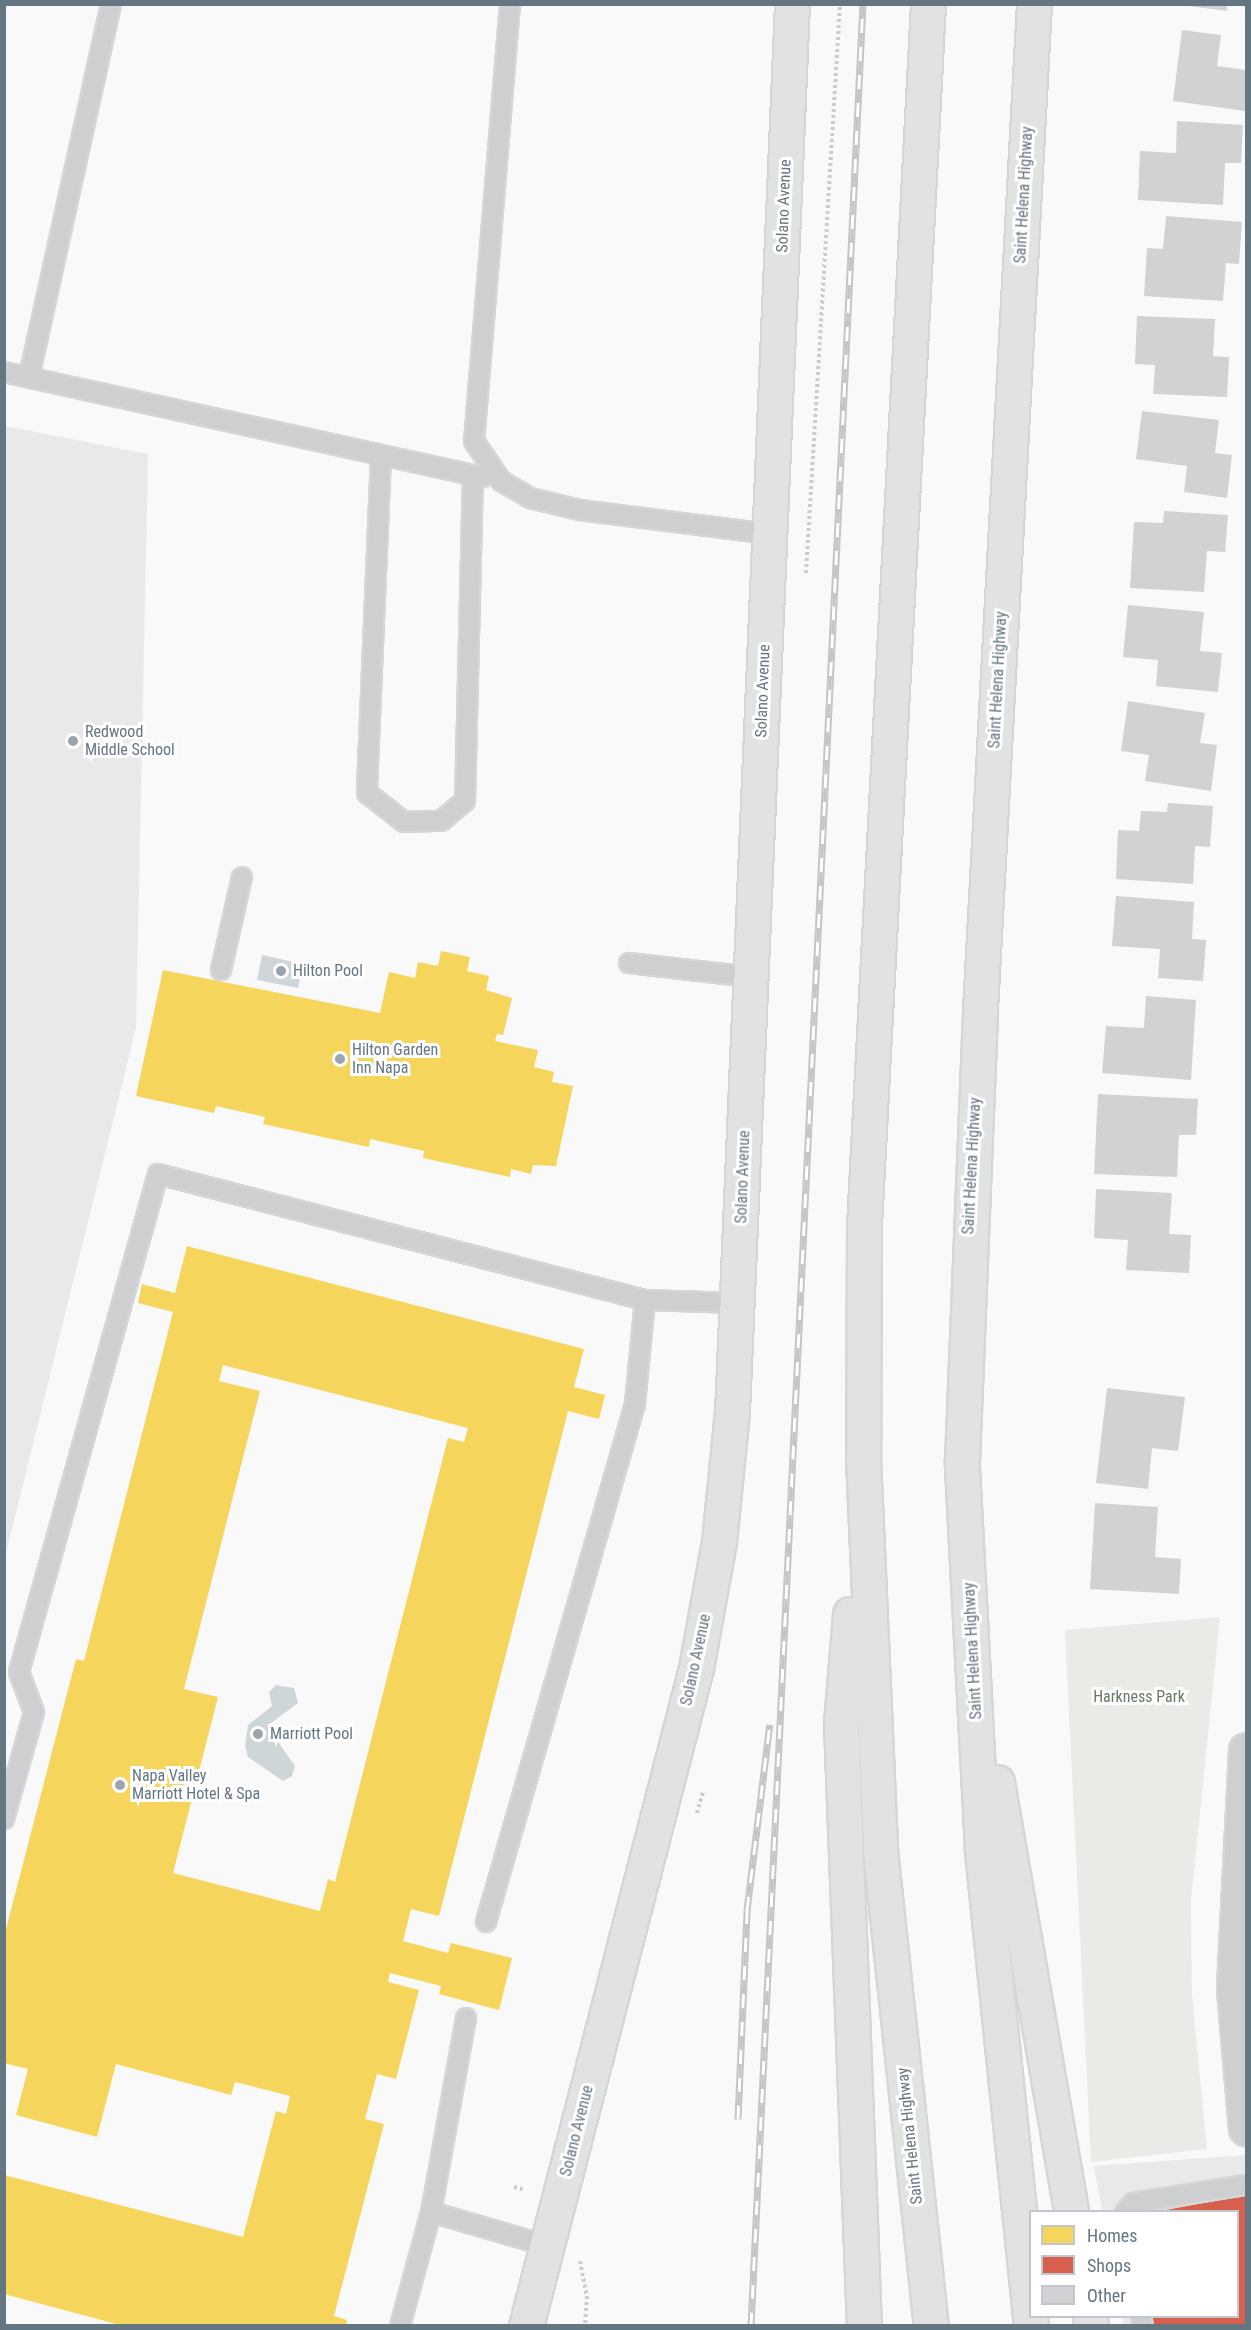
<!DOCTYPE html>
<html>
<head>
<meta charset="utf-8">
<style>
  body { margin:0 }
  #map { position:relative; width:1251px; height:2330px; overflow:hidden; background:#f9f9f9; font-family:"Roboto Condensed",sans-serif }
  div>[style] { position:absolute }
  .built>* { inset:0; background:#e8e9e9 }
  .green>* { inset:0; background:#e8ebe6 }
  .water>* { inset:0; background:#ced6d9 }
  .homes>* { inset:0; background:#f6d55c }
  .shops>* { inset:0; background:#d6604d }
  .building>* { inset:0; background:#d0d2d3 }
  .path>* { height:4px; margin-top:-2px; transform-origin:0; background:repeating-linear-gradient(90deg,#cbcccd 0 3px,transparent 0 6px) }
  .roads { filter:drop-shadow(2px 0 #d5d6d7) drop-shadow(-2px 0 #d5d6d7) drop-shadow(0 2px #d5d6d7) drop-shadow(0 -2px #d5d6d7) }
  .lane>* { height:18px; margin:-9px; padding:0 9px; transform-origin:9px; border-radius:9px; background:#cecfd0 }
  .street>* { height:33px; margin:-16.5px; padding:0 16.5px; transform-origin:16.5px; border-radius:16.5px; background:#cecfd0 }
  .secondary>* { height:33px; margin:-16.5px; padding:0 16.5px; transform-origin:16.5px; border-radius:16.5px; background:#e1e2e2 }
  .highway>* { height:33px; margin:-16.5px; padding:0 16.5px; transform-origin:16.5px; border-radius:16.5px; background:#e1e2e2 }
  .rail>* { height:7px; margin-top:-3.5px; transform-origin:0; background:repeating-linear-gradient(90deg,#fff 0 14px,#c3c5c6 0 28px); box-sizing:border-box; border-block:2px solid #c3c5c6 }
  .dots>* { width:16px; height:16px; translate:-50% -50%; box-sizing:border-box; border:3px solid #fff; border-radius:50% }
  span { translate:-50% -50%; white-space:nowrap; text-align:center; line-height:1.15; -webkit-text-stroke:6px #fff; paint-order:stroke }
  .street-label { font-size:16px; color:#657683 }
  .poi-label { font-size:16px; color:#657683 }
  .left { translate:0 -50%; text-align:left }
  .park-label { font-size:16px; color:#687a64 }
  .frame { position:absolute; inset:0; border:6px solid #657683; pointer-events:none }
  .legend { position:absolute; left:1029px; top:2210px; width:210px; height:108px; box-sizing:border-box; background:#fff; border:2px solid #c1c8cd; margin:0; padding:8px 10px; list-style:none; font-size:18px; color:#657683 }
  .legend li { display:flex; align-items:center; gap:12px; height:30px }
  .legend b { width:30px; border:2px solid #c1c8cd }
</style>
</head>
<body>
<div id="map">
  <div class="built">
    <i style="clip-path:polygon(5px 426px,148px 454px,136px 1028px,5px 1557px)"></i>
    <i style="clip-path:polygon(1246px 2155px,1246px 2325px,1124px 2325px,1122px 2317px,1238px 2316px,1238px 2212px,1102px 2211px,1094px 2166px)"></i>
  </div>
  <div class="green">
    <i style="clip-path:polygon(1220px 1617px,1191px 1900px,1192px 1995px,1207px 2149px,1091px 2162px,1065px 1630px)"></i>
  </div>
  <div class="water">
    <i style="clip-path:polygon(262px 955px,303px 964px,298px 988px,257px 980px)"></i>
    <i style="clip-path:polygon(276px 1685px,294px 1688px,298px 1703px,267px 1726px,295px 1766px,292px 1776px,283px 1781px,248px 1757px,245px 1746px,248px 1725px,272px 1706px,269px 1692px)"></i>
  </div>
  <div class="homes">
    <i style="clip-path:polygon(441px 951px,470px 957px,467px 971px,489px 976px,486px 990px,512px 998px,503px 1035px,497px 1034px,495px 1041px,538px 1050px,534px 1067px,554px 1072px,552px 1082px,573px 1086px,556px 1166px,533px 1165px,531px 1174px,511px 1169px,510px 1177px,423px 1158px,424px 1151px,370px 1139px,369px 1147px,263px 1124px,265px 1117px,216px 1106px,214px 1113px,136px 1096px,163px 970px,380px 1013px,389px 972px,415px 978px,418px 962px,438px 966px)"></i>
    <i style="clip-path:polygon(evenodd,187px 1246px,584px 1349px,574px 1387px,605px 1395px,599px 1419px,568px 1411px,439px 1916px,411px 1909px,403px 1941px,448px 1953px,451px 1943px,512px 1958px,499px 2010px,439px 1994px,441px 1986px,390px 1973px,388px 1982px,419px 1990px,396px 2079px,377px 2074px,365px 2119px,384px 2124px,334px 2316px,347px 2320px,346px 2326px,124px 2326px,4px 2294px,4px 2175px,243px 2237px,276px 2111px,286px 2114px,290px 2096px,235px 2082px,231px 2095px,116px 2064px,97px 2137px,16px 2115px,28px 2069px,4px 2063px,4px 1937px,76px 1659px,84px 1661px,173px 1312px,138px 1303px,142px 1284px,175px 1293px,187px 1246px,223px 1365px,468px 1428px,464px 1442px,448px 1438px,335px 1882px,328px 1879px,320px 1911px,173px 1873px,218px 1697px,184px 1689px,260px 1391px,219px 1381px,223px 1365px)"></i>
  </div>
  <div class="shops">
    <i style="clip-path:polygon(1246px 2195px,1246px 2326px,1153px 2326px,1151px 2316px,1238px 2316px,1238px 2212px,1166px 2210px)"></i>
  </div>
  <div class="building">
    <i style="clip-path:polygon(1174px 4px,1227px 4px,1227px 11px)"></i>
    <i style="clip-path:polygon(1182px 30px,1221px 35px,1217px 66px,1246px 70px,1245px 111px,1173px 101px)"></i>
    <i style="clip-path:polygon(1177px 121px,1243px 125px,1241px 163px,1225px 163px,1223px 205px,1138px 200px,1140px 151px,1176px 153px)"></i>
    <i style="clip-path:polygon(1166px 216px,1242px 222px,1239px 264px,1226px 263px,1223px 301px,1144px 296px,1147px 248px,1163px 249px)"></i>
    <i style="clip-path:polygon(1137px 316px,1215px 319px,1213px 356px,1229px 357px,1227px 397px,1153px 394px,1155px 365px,1135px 364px)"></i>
    <i style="clip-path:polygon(1142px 411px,1219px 420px,1215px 453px,1232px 455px,1227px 498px,1184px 492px,1187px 466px,1136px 459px)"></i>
    <i style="clip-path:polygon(1164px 511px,1228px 515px,1225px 552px,1207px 551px,1204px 592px,1130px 588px,1134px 522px,1163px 523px)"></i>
    <i style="clip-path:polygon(1128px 605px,1204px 612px,1200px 651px,1222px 653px,1218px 692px,1156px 686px,1158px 660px,1123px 657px)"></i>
    <i style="clip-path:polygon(1128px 701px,1205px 713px,1200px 743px,1217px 745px,1211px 791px,1145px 781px,1149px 755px,1121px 751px)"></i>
    <i style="clip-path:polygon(1168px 803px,1213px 806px,1210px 847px,1195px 846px,1193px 884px,1116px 879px,1118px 830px,1139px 831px,1141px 811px,1167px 812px)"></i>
    <i style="clip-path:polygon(1116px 896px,1194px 902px,1192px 939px,1206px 940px,1203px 981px,1158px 978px,1160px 949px,1112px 946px)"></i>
    <i style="clip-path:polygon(1146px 996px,1196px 1000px,1191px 1080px,1102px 1073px,1106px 1026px,1144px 1028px)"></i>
    <i style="clip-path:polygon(1098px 1094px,1198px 1099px,1196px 1135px,1179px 1135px,1177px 1177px,1094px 1174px)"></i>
    <i style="clip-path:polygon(1096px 1189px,1172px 1193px,1169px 1234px,1191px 1235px,1189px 1273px,1126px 1270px,1128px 1240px,1094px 1238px)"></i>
    <i style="clip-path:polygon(1107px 1388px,1185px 1397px,1178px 1451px,1152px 1448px,1148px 1489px,1096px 1483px)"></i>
    <i style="clip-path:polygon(1095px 1503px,1158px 1507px,1155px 1557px,1181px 1559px,1179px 1594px,1090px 1589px)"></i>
  </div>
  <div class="path">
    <i style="left:806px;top:573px;width:570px;rotate:-86.58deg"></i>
    <i style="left:697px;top:1813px;width:22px;rotate:-74deg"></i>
    <i style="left:514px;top:2187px;width:11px;rotate:15deg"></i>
    <i style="left:580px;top:2261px;width:36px;rotate:79deg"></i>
    <i style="left:587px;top:2296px;width:30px;rotate:94deg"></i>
  </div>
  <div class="roads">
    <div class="lane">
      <i style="left:510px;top:4px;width:438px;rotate:94.7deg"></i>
      <i style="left:474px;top:441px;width:48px;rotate:56deg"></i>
      <i style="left:501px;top:481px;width:34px;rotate:30deg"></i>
      <i style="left:530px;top:498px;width:51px;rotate:13.5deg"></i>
      <i style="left:580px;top:510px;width:192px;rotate:7.2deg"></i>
      <i style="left:4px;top:372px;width:490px;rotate:12.4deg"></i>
      <i style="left:29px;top:377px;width:382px;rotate:-77.6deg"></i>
      <i style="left:381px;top:455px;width:338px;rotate:92.4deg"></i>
      <i style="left:367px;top:793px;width:47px;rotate:38.1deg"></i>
      <i style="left:404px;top:822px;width:37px;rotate:-2deg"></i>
      <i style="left:441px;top:821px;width:31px;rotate:-40deg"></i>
      <i style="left:465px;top:801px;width:326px;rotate:-88.6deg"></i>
      <i style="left:629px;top:963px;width:123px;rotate:6.5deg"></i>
      <i style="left:221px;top:970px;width:95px;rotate:-77.3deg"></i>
      <i style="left:645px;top:1300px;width:92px;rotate:1.9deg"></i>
      <i style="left:4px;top:1819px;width:111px;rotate:-74.3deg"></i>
      <i style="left:34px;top:1712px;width:43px;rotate:-110.6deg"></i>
      <i style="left:19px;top:1672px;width:517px;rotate:-74.4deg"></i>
      <i style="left:158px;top:1174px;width:503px;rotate:14.51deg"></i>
      <i style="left:645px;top:1300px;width:104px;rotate:95.5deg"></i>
      <i style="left:635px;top:1404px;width:539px;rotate:106.05deg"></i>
      <i style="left:466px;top:2018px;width:197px;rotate:100.2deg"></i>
      <i style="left:431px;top:2212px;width:121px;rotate:16.3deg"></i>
      <i style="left:1125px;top:2212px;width:12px;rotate:-48deg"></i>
      <i style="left:1133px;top:2203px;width:114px;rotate:-9.1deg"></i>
      <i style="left:1141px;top:2316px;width:10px;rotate:79deg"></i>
      <i style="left:400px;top:2326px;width:118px;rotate:-74.8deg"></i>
    </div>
    <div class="street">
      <i style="left:1246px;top:1750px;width:239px;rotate:92.9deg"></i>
      <i style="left:1234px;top:1989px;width:140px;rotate:85.1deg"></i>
    </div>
    <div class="secondary">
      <i style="left:526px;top:2326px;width:680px;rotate:-75.51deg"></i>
      <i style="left:696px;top:1668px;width:128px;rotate:-79.7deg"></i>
      <i style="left:719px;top:1542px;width:131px;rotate:-84.3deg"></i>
      <i style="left:732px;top:1412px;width:1409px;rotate:-87.56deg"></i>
    </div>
    <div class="highway">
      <i style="left:928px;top:4px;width:1225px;rotate:93deg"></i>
      <i style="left:864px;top:1227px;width:230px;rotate:90.2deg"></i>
      <i style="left:863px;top:1457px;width:393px;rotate:87.5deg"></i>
      <i style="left:880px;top:1850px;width:479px;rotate:83.9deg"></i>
      <i style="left:850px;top:1614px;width:109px;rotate:94.7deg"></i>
      <i style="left:841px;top:1723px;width:603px;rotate:87.82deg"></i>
      <i style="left:997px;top:1782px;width:436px;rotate:80.2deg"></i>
      <i style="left:1090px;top:2316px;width:10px;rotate:84deg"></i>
      <i style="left:1031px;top:2326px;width:480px;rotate:-95.9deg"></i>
      <i style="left:982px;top:1849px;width:389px;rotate:-93deg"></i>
      <i style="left:962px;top:1461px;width:451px;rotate:-87.7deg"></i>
      <i style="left:980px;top:1010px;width:1007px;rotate:-86.93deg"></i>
    </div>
  </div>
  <div class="rail">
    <i style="left:738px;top:2119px;width:209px;rotate:-87.5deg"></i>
    <i style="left:747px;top:1910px;width:187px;rotate:-83deg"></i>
    <i style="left:751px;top:2326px;width:2325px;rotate:-87.24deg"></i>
  </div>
  <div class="dots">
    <i style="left:73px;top:741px;background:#99a4ac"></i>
    <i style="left:281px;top:971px;background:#99a4ac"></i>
    <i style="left:340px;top:1059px;background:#99a4ac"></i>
    <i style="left:258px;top:1734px;background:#99a4ac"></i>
    <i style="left:120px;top:1785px;background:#99a4ac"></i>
  </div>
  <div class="street-label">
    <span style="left:1024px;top:195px;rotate:-87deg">Saint Helena Highway</span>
    <span style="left:784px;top:206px;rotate:-88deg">Solano Avenue</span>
    <span style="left:998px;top:680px;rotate:-87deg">Saint Helena Highway</span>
    <span style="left:763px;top:691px;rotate:-88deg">Solano Avenue</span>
    <span style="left:972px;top:1166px;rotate:-87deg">Saint Helena Highway</span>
    <span style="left:743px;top:1177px;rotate:-88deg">Solano Avenue</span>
    <span style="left:973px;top:1651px;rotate:-93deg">Saint Helena Highway</span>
    <span style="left:696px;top:1660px;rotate:-78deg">Solano Avenue</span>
    <span style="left:577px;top:2131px;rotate:-76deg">Solano Avenue</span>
    <span style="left:910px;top:2136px;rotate:-96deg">Saint Helena Highway</span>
  </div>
  <div class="poi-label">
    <span class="left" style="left:85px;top:741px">Redwood<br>Middle School</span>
    <span class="left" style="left:293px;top:971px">Hilton Pool</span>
    <span class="left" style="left:352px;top:1059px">Hilton Garden<br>Inn Napa</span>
    <span class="left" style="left:270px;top:1734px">Marriott Pool</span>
    <span class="left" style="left:132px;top:1785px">Napa Valley<br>Marriott Hotel &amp; Spa</span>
  </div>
  <div class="park-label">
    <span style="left:1139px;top:1697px">Harkness Park</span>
  </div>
  <div class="frame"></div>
  <ul class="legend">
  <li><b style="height:16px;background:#f6d55c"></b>Homes</li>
  <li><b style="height:16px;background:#d6604d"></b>Shops</li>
  <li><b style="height:16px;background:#d0d2d3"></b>Other</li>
  </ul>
</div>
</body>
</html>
